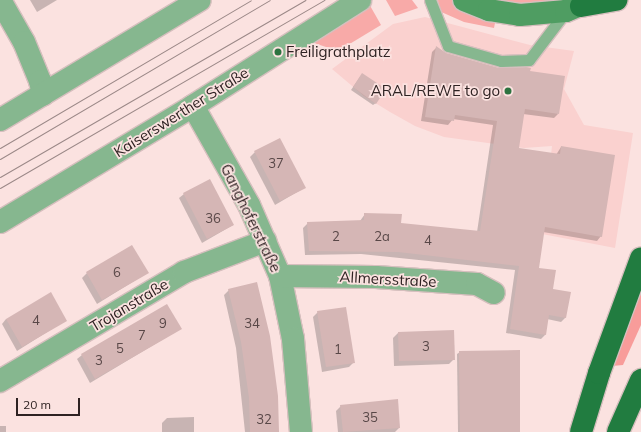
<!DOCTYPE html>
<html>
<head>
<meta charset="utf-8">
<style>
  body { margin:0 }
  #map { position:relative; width:641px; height:432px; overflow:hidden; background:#fbe2e0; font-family:Mulish,sans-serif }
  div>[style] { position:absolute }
  .built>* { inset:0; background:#fad1cf }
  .green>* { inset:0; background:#f8aaa8 }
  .forest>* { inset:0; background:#f89c9a }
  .shadow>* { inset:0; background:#0003 }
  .building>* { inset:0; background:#d5b6b5 }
  .roads { filter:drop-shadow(1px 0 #d6bfbe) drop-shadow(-1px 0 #d6bfbe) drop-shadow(0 1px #d6bfbe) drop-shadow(0 -1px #d6bfbe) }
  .service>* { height:11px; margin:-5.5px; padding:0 5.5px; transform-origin:5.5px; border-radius:5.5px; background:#86b78f }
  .minor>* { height:22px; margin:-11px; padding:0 11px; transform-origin:11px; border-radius:11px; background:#86b78f }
  .tertiary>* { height:22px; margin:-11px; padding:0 11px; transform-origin:11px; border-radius:11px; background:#86b78f }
  .secondary>* { height:22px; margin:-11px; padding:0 11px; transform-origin:11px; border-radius:11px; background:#4f9d62 }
  .trunk>* { height:22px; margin:-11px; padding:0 11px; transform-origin:11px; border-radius:11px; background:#217c40 }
  .tram>* { height:1px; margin:-0.5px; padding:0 0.5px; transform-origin:0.5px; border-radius:0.5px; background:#9b8887 }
  .dots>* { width:11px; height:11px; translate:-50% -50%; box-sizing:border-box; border:2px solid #fbe2e0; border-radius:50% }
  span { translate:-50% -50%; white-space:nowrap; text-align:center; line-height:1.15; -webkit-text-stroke:3.5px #fbe2e0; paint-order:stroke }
  .number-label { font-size:13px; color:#584747 }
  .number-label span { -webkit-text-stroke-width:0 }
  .poi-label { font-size:15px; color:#2e2222 }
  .left { translate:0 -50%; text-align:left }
  .right { translate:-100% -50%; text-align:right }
  .street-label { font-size:15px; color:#2e2222 }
  .scale { position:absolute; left:16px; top:398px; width:64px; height:18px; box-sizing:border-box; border:2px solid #2e2222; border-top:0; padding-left:5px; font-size:12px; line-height:14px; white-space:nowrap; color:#2e2222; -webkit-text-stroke:3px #fbe2e0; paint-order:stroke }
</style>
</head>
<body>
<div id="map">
  <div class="built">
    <i style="clip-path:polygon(425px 17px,530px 45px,574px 51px,564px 89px,584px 125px,633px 133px,615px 248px,542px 234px,552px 146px,524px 148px,444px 137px,415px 126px,390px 112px,364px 96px,332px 69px,393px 24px)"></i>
  </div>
  <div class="green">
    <i style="clip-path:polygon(386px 0,412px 0,418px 8px,395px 16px)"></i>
    <i style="clip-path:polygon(438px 0,454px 0,484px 20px,495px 23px,494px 28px,464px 22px,439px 11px)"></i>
    <i style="clip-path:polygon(488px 0,570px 0,517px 6px)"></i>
    <i style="clip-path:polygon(368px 2px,381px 25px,338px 51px,308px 41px)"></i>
  </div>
  <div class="forest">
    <i style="clip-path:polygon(641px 269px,641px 325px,623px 365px,612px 366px)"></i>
  </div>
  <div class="shadow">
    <i style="clip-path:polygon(30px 0,57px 0,37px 12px)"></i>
    <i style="clip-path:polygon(436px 48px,446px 54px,499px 69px,529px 72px,558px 114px,554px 118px,523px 114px,518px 149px,556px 155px,561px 147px,601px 236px,597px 241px,543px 232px,538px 269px,566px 317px,561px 322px,547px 319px,545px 335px,541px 339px,506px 333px,515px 270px,361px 254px,305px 255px,303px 228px,308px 223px,360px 221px,365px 214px,400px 224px,477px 232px,493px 125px,453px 119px,448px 125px,421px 121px,432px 52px)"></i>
    <i style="clip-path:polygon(360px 77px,376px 103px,373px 105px,351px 90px)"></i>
    <i style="clip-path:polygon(255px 152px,304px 188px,275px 205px,250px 157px)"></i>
    <i style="clip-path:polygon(184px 194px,233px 225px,202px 243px,179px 198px)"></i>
    <i style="clip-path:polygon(87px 273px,147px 273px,97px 304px,82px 278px)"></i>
    <i style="clip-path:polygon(229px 290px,278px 432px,245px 432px,236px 348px,224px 295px)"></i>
    <i style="clip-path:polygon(318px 312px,354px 362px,349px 367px,322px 372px,313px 317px)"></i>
    <i style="clip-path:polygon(6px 319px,66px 320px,17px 351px,2px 324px)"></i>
    <i style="clip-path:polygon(180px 329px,90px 383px,77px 359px,82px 355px)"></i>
    <i style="clip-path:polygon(398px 333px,454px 359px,449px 364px,394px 366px,393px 338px)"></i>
    <i style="clip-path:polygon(460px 352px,519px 432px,458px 432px,457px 354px)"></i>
    <i style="clip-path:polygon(397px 400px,399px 428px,395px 432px,338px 432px,336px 411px,341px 406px)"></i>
    <i style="clip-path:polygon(194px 417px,194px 432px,162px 432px,162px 423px,167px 418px)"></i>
    <i style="clip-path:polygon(0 426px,6px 426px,6px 432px,0 432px)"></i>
  </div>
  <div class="building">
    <i style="clip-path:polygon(436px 46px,446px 53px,499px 68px,526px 67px,531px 68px,530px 71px,565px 76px,559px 114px,525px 109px,519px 148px,560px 154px,561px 146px,615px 155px,602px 237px,545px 227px,539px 268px,556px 270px,553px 289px,571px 292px,566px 318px,549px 315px,546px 335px,510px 329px,519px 266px,398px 252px,309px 251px,307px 222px,364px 220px,364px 213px,402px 214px,401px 223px,480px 231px,497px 121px,455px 115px,454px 121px,425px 117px)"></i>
    <i style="clip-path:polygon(362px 73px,386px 89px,376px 104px,353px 87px)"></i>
    <i style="clip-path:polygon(280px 138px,306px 188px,280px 201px,254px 151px)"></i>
    <i style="clip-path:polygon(210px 179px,234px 225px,207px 239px,183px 193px)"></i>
    <i style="clip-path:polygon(132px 245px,149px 273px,102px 300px,86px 272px)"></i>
    <i style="clip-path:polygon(257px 282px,270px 336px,278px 396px,279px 432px,250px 432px,249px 398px,241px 342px,228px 289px)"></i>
    <i style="clip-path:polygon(51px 292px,67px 321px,22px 347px,6px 319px)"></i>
    <i style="clip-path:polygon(167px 304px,182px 329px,95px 379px,81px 354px)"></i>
    <i style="clip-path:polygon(346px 307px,355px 363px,326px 367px,317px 311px)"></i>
    <i style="clip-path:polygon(454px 330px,455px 360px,399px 361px,398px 332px)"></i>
    <i style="clip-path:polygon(520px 350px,520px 432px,460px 432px,459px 351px)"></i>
    <i style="clip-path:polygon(398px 399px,400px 428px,343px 432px,340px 405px)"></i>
  </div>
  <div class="roads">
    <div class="service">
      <i style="left:430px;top:0;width:49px;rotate:68.6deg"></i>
      <i style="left:448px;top:46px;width:55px;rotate:15.8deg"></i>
      <i style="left:501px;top:61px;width:28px;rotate:-2deg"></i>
      <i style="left:529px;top:60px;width:61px;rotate:-52.9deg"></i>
    </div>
    <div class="minor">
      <i style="left:0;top:0;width:48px;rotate:60.3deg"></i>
      <i style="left:24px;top:42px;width:42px;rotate:67.7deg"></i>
      <i style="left:40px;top:81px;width:14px;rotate:78deg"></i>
      <i style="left:193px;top:106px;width:114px;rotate:60.5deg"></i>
      <i style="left:249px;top:205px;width:77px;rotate:66.4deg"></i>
      <i style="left:280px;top:276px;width:64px;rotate:78.3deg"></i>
      <i style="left:293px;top:339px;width:93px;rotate:85.1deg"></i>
      <i style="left:280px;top:276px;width:96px;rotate:0.6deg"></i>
      <i style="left:376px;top:277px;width:101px;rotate:4deg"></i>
      <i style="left:477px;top:284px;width:19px;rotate:28deg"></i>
      <i style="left:0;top:381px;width:214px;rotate:-30.6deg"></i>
      <i style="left:184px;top:272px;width:87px;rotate:-20.9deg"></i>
    </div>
    <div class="tertiary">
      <i style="left:0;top:120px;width:233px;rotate:-31deg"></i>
      <i style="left:0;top:222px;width:225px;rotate:-31deg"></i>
      <i style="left:193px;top:106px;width:198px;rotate:-32.4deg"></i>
    </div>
    <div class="secondary">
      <i style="left:464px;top:0;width:27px;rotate:22deg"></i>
      <i style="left:489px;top:10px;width:31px;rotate:9deg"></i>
      <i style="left:520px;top:15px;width:46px;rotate:-5deg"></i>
      <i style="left:566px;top:11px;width:28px;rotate:-23deg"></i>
    </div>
    <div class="trunk">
      <i style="left:581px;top:6px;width:36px;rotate:-10deg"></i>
      <i style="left:581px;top:432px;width:62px;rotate:-73deg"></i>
      <i style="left:599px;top:373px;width:122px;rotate:-69.9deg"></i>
      <i style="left:618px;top:432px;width:57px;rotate:-66.1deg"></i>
    </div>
  </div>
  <div class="tram">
    <i style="left:0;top:148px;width:291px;rotate:-30.5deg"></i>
    <i style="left:0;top:159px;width:313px;rotate:-30.5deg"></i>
    <i style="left:0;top:177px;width:353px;rotate:-30.1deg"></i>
    <i style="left:0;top:188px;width:375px;rotate:-30.1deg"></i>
  </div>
  <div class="dots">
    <i style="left:278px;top:52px;background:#2c7340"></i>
    <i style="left:508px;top:91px;background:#2c7340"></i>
  </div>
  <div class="number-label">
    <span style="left:276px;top:163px">37</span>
    <span style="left:213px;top:218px">36</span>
    <span style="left:336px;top:236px">2</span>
    <span style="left:382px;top:236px">2a</span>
    <span style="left:428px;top:240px">4</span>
    <span style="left:117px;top:272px">6</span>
    <span style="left:36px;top:320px">4</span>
    <span style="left:163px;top:323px">9</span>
    <span style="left:252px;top:323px">34</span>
    <span style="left:142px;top:335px">7</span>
    <span style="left:426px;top:346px">3</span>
    <span style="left:120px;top:348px">5</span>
    <span style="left:338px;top:349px">1</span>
    <span style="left:99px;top:360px">3</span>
    <span style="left:370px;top:417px">35</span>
    <span style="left:264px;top:419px">32</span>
  </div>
  <div class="poi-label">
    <span class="left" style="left:286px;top:52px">Freiligrathplatz</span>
    <span class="right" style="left:500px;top:91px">ARAL/REWE to go</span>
  </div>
  <div class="street-label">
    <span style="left:181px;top:112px;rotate:-32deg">Kaiserswerther Straße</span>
    <span style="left:251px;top:218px;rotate:64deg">Ganghoferstraße</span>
    <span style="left:388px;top:279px;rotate:3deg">Allmersstraße</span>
    <span style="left:129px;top:305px;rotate:-31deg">Trojanstraße</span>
  </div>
  <div class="scale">20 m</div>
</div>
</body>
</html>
